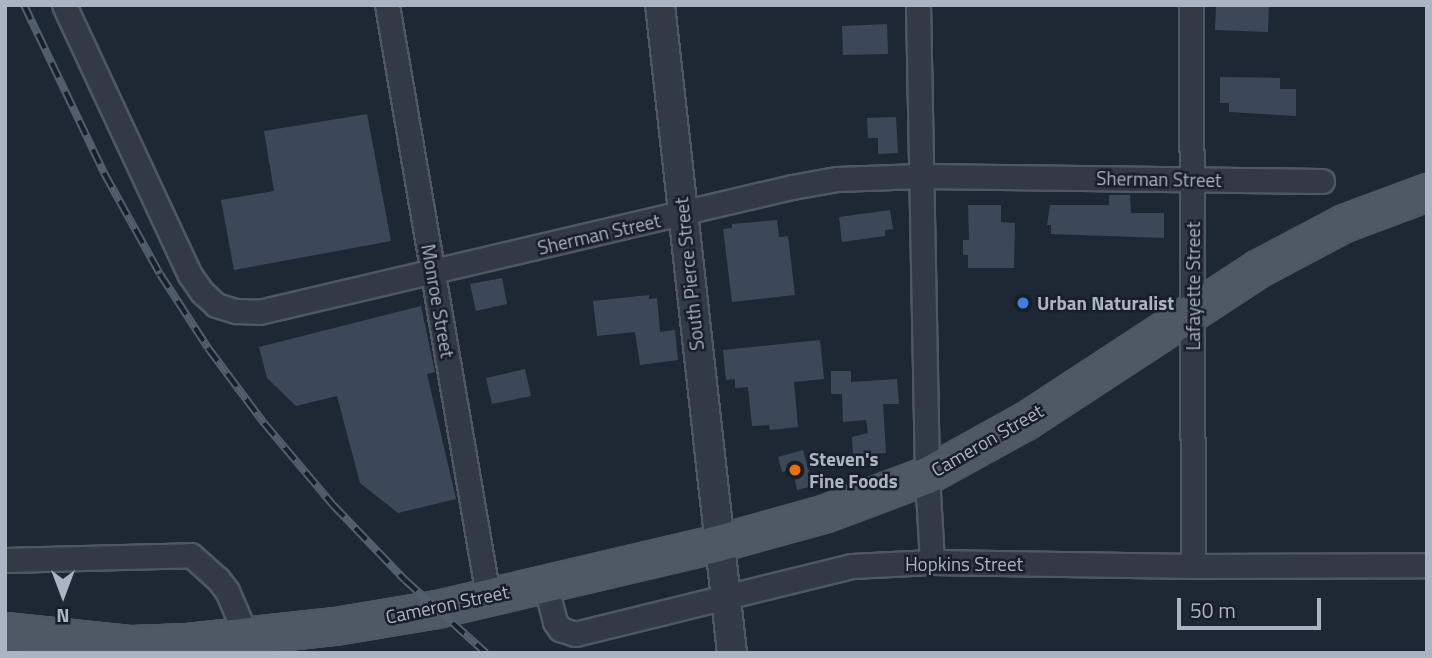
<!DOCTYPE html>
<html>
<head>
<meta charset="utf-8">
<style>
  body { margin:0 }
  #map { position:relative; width:1432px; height:658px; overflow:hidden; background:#1e2835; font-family:"Titillium Web",sans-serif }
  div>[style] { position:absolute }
  .building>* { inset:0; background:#3c4858 }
  .roads { filter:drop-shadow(2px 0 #4f5764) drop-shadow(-2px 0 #4f5764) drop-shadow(0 2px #4f5764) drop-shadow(0 -2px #4f5764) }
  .minor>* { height:23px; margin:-11.5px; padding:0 11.5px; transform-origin:11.5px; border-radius:11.5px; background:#323a46 }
  .tertiary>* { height:28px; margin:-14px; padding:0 14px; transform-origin:14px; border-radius:14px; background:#323a46 }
  .primary>* { height:35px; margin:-17.5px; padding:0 17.5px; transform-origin:17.5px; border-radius:17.5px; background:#4f5966 }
  .rail>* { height:8px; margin-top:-4px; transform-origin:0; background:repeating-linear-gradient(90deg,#181f2a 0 16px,#535e6d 0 32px); box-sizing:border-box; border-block:2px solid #535e6d }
  .dots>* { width:19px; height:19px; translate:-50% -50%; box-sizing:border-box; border:4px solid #181f2a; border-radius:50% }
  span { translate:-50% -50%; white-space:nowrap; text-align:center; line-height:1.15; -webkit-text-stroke:5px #181f2a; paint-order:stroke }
  .street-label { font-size:19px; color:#abb4c3 }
  .poi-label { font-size:19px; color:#abb4c3; font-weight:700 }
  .left { translate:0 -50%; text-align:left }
  .frame { position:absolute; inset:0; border:7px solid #abb4c3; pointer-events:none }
  .north { position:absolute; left:28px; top:560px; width:70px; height:70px; -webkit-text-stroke:5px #181f2a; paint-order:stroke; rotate:180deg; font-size:19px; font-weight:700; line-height:28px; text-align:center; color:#abb4c3 }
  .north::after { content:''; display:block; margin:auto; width:24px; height:32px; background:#abb4c3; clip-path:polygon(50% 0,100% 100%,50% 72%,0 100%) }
  .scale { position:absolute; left:1177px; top:598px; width:144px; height:32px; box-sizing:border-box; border:4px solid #abb4c3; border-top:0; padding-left:9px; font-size:21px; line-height:24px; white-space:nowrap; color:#abb4c3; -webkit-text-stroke:5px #181f2a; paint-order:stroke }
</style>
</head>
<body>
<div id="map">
  <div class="building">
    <i style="clip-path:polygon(1216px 5px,1269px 5px,1268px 32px,1215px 30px)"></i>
    <i style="clip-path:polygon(887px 24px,888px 54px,843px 55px,842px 26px)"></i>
    <i style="clip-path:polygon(1220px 77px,1280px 78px,1280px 89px,1296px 89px,1296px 116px,1229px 112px,1229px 103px,1220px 103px)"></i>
    <i style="clip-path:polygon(367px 114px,391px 241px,234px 270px,221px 200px,274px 191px,264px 131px)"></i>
    <i style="clip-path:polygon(896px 117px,898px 153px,878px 154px,878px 138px,868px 138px,867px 118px)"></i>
    <i style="clip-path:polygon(1109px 195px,1130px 195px,1131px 213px,1164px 213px,1164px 238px,1051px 234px,1051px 225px,1047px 225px,1050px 205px,1109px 205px)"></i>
    <i style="clip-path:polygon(968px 205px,1001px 205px,1001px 222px,1015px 223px,1014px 268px,968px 268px,968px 255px,963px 255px,963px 240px,969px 240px)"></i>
    <i style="clip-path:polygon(890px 210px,893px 229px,885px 230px,885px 236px,842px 242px,839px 217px)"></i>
    <i style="clip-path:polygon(777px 220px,779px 237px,788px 236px,795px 295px,732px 302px,723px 229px,732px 228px,732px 224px)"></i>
    <i style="clip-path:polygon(502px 278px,507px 304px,476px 311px,470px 284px)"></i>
    <i style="clip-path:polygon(649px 295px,649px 299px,657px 298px,660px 332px,675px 330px,678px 360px,640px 365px,635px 332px,597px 336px,593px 301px)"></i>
    <i style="clip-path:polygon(421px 306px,435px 372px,427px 374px,456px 499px,398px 513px,360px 483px,337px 396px,296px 406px,267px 378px,259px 347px)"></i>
    <i style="clip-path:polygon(820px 340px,824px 379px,794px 382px,798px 427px,770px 430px,769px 425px,752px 426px,748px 387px,735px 388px,735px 379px,726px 380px,723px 350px)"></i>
    <i style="clip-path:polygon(525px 369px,531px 396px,492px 404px,486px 378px)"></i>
    <i style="clip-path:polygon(831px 371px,851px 371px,851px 382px,897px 379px,899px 404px,883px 404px,886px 453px,853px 455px,852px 437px,868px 433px,866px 420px,843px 422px,842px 394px,831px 394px)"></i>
    <i style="clip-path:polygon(803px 450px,813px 486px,797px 490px,794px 476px,789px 478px,787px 471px,782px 472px,778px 457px)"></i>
  </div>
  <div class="roads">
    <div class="minor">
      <i style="left:64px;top:5px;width:298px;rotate:65deg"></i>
      <i style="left:190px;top:275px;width:21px;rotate:55deg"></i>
      <i style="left:202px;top:292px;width:19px;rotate:43deg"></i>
      <i style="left:216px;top:305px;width:21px;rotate:17deg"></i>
      <i style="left:236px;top:311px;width:23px;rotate:2deg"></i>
      <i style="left:259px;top:312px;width:547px;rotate:-13.2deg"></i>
      <i style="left:792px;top:187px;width:46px;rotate:-10.1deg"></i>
      <i style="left:837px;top:179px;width:84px;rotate:-2deg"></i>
      <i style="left:921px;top:176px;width:401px;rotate:0.7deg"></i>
      <i style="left:387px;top:5px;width:600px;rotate:80.3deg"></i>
      <i style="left:918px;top:5px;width:470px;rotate:88.9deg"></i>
      <i style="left:927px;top:475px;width:87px;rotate:86.7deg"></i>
      <i style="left:1191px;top:5px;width:561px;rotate:89.8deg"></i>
      <i style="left:5px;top:560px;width:186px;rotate:-1.5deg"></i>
      <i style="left:191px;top:555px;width:36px;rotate:42deg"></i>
      <i style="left:218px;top:579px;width:15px;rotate:53deg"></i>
      <i style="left:227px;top:591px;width:50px;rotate:66.5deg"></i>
      <i style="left:545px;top:583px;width:40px;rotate:75.6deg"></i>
      <i style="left:555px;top:622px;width:9px;rotate:54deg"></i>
      <i style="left:560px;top:629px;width:16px;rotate:18deg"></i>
      <i style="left:575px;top:634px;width:285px;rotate:-13.8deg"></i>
      <i style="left:852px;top:566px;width:80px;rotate:-2.9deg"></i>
      <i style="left:932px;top:562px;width:261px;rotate:0.9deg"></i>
      <i style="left:1193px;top:566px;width:234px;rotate:-0.2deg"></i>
    </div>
    <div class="tertiary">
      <i style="left:660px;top:5px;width:652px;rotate:83.66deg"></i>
    </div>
    <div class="primary">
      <i style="left:5px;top:631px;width:127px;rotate:5.9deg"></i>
      <i style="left:131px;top:644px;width:56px;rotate:-2deg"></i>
      <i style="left:187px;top:642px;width:149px;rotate:-6.2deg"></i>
      <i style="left:335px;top:626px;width:103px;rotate:-9.5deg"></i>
      <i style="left:437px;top:609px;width:289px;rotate:-13.2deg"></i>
      <i style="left:718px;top:543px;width:112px;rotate:-15.5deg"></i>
      <i style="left:826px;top:513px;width:108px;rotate:-20.6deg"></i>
      <i style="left:927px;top:475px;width:112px;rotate:-28.9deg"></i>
      <i style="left:1025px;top:421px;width:277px;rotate:-33.2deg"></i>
      <i style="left:1257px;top:269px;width:98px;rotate:-27.9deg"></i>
      <i style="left:1344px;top:223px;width:89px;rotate:-20.5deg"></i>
    </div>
  </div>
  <div class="rail">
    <i style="left:24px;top:5px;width:186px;rotate:64.5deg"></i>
    <i style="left:104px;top:173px;width:115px;rotate:61deg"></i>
    <i style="left:160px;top:274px;width:88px;rotate:57deg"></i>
    <i style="left:208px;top:348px;width:94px;rotate:53.3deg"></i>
    <i style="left:264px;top:423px;width:107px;rotate:49.9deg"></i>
    <i style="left:333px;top:505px;width:104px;rotate:46.2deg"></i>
    <i style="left:405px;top:580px;width:109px;rotate:42deg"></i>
  </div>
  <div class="dots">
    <i style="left:1023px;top:303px;background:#3f7fe0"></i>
    <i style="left:795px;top:470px;background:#e8710a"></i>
  </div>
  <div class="street-label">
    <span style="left:1159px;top:179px;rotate:1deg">Sherman Street</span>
    <span style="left:599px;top:234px;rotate:-13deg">Sherman Street</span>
    <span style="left:689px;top:274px;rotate:-96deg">South Pierce Street</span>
    <span style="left:1193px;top:286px;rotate:-90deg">Lafayette Street</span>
    <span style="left:438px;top:301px;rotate:80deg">Monroe Street</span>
    <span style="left:987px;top:440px;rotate:-30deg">Cameron Street</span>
    <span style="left:964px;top:564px">Hopkins Street</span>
    <span style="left:447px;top:604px;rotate:-12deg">Cameron Street</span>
  </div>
  <div class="poi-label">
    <span class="left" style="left:1037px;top:303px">Urban Naturalist</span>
    <span class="left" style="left:809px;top:470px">Steven's<br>Fine Foods</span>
  </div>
  <div class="frame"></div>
  <div class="north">N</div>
  <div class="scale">50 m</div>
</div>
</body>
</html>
